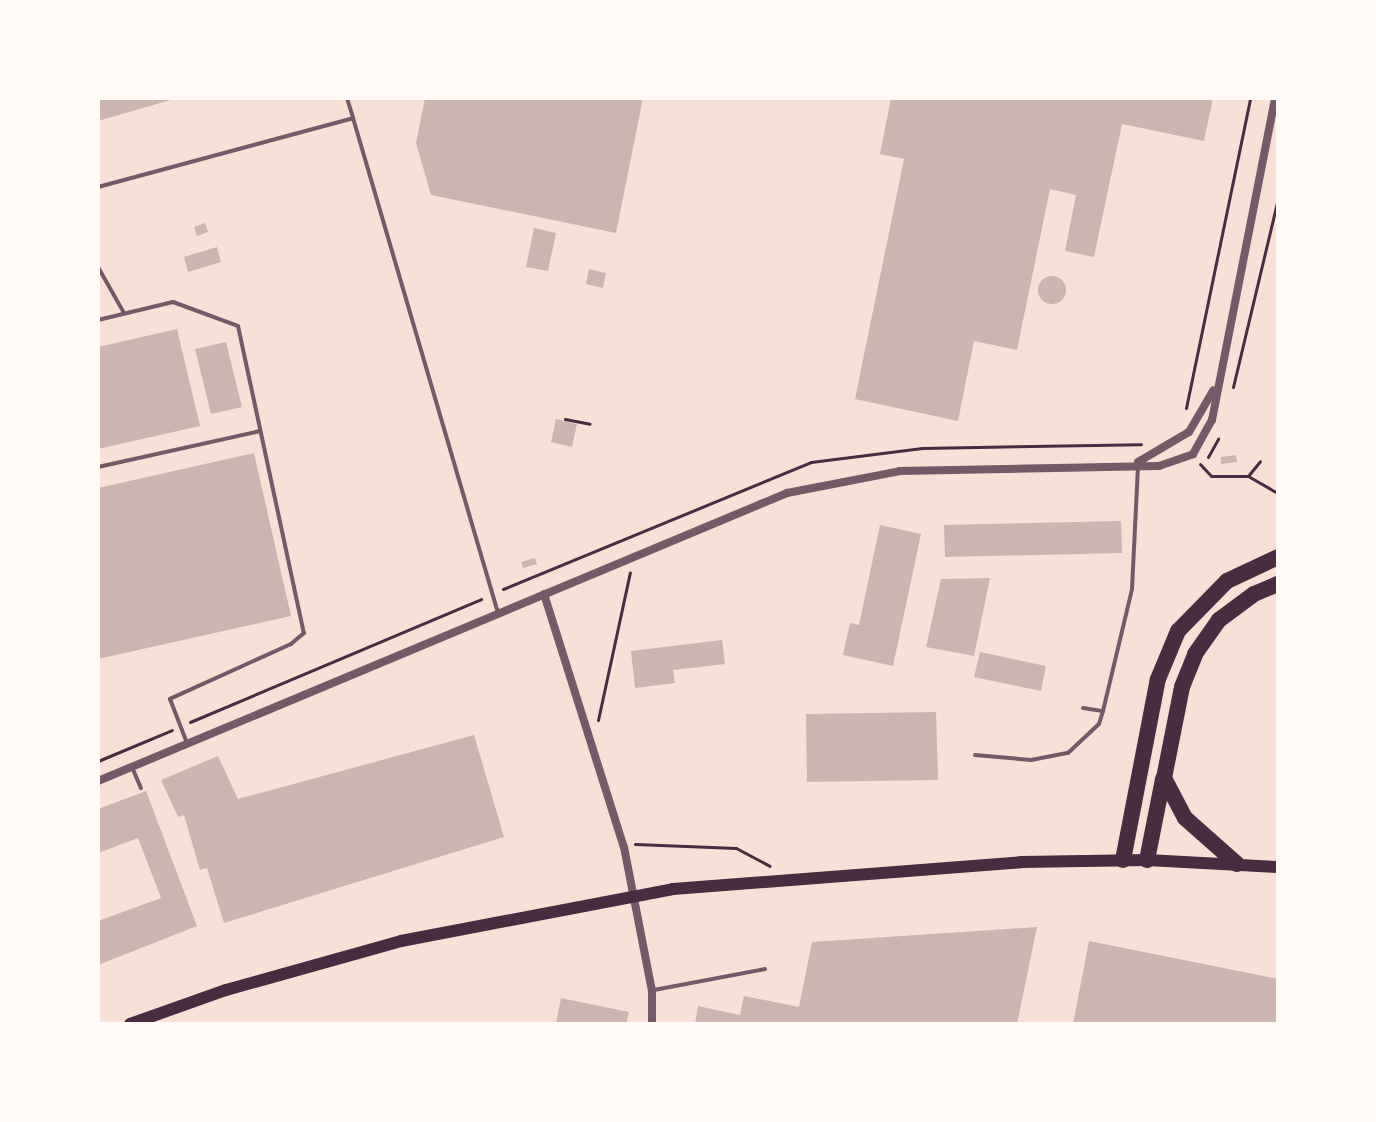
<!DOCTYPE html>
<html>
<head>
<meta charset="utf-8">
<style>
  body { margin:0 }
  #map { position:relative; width:1376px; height:1122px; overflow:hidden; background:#f7e1d7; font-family:Poppins,sans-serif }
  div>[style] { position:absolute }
  .building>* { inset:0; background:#ccb4b1 }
  .round { border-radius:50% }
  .path>* { height:3px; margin:-1.5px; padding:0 1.5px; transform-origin:1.5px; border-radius:1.5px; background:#4a2c40 }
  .service>* { height:4px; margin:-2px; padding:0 2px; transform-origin:2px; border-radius:2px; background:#755966 }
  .minor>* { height:8px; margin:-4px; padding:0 4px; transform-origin:4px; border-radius:4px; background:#755966 }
  .secondary>* { height:12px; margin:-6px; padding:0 6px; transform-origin:6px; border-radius:6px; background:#4a2c40 }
  .motorway>* { height:16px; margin:-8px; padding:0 8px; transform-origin:8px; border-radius:8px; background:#4a2c40 }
  span { translate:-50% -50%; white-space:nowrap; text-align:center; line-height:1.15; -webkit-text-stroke:6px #fffaf5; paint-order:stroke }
  .frame { position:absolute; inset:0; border:100px solid #fffaf5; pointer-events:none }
</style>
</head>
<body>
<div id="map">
  <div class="building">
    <i style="clip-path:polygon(98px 98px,174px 98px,174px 99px,98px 121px)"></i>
    <i style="clip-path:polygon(425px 98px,643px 98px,616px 233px,431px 195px,416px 143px)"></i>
    <i style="clip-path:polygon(891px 98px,1213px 98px,1204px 141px,1122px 124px,1094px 257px,1065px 251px,1076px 195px,1050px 189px,1017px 350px,974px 341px,958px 421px,855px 399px,904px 159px,880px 154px)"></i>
    <i style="clip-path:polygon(205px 223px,208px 232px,197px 236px,194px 227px)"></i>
    <i style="clip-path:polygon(534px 228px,556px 233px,548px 271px,526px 267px)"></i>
    <i style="clip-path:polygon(217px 247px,221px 262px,188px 272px,184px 257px)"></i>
    <i style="clip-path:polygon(589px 269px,606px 273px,603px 288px,586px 284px)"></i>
    <i class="round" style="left:1038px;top:276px;width:28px;height:28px"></i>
    <i style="clip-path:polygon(177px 329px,200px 426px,98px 449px,98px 347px)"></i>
    <i style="clip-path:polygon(226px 342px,242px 407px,211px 414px,195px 349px)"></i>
    <i style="clip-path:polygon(556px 419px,577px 424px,572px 447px,551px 442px)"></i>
    <i style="clip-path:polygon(254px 453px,291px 616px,98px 659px,98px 488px)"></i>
    <i style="clip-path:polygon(1236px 455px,1237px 462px,1221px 464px,1221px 457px)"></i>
    <i style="clip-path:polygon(1121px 521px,1122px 553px,945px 557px,944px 525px)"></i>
    <i style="clip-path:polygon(880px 525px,921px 534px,893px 666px,843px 655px,850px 623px,859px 625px)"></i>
    <i style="clip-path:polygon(535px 558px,537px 564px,523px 568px,521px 562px)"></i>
    <i style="clip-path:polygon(990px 578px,974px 656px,926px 647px,941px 579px)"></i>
    <i style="clip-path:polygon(722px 640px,725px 664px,673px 670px,675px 683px,635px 688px,631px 651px)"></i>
    <i style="clip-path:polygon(980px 652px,1046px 666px,1041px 691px,974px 677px)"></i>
    <i style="clip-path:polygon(936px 712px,938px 780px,807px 782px,806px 714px)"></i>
    <i style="clip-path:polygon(474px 735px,504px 837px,224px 923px,207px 868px,200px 870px,184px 815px,178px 817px,161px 780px,218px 756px,238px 799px)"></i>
    <i style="clip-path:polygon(146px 791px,197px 926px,98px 965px,98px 921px,161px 898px,138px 838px,98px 853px,98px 809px)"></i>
    <i style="clip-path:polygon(1037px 927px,1017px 1024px,695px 1024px,698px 1006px,740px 1015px,744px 996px,799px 1007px,812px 942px)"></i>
    <i style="clip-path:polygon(1089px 941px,1278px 979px,1278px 1024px,1073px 1024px)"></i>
    <i style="clip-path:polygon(561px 998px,629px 1012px,626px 1024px,556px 1024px)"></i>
  </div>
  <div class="path">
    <i style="left:1233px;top:387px;width:194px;rotate:-76.6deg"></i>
    <i style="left:1186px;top:408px;width:317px;rotate:-78.3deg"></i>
    <i style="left:565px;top:419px;width:25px;rotate:11deg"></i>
    <i style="left:1208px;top:457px;width:21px;rotate:-61deg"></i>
    <i style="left:1200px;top:464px;width:16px;rotate:47deg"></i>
    <i style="left:1211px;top:476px;width:37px"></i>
    <i style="left:1248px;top:476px;width:34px;rotate:30deg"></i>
    <i style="left:1248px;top:476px;width:19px;rotate:-51deg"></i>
    <i style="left:503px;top:589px;width:333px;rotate:-22.4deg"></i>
    <i style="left:811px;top:462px;width:112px;rotate:-7.2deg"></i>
    <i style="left:922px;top:448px;width:219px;rotate:-1deg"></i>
    <i style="left:598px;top:720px;width:151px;rotate:-77.8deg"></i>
    <i style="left:190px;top:722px;width:316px;rotate:-22.9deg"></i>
    <i style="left:98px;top:761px;width:80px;rotate:-22.7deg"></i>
    <i style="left:635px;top:844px;width:101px;rotate:2.3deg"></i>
    <i style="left:736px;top:848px;width:38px;rotate:28deg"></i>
  </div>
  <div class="service">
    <i style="left:347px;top:98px;width:21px;rotate:73deg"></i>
    <i style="left:98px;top:187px;width:264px;rotate:-15.1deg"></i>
    <i style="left:353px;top:118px;width:516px;rotate:73.67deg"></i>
    <i style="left:98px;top:267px;width:53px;rotate:60.5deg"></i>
    <i style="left:98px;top:320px;width:77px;rotate:-13.5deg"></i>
    <i style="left:173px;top:302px;width:69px;rotate:20.3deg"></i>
    <i style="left:238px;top:326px;width:314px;rotate:77.9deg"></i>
    <i style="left:304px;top:633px;width:17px;rotate:140deg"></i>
    <i style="left:291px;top:644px;width:133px;rotate:155.6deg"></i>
    <i style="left:170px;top:699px;width:47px;rotate:68.9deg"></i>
    <i style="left:98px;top:467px;width:166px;rotate:-12.5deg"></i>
    <i style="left:1083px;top:708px;width:20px;rotate:9deg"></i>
    <i style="left:1103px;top:711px;width:125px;rotate:-76.6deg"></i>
    <i style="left:1132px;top:589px;width:124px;rotate:-87.2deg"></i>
    <i style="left:975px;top:755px;width:56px;rotate:5.1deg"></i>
    <i style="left:1031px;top:760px;width:38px;rotate:-11deg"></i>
    <i style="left:1068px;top:753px;width:42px;rotate:-43.1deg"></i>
    <i style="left:1099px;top:724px;width:14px;rotate:-73deg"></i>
    <i style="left:132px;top:767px;width:23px;rotate:67deg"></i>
    <i style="left:654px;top:990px;width:113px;rotate:-10.7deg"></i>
  </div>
  <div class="minor">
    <i style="left:1138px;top:462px;width:59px;rotate:-30.5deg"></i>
    <i style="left:1189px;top:432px;width:48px;rotate:-59.7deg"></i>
    <i style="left:544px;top:594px;width:265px;rotate:72.5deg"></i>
    <i style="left:624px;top:847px;width:147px;rotate:79deg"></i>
    <i style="left:652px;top:991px;width:33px;rotate:90deg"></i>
    <i style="left:98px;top:781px;width:747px;rotate:-22.68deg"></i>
    <i style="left:787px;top:493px;width:115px;rotate:-11deg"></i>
    <i style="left:900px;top:471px;width:259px;rotate:-1.1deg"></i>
    <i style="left:1159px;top:466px;width:36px;rotate:-19deg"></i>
    <i style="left:1193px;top:454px;width:39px;rotate:-61deg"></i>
    <i style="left:1212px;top:420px;width:328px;rotate:-78.9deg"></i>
  </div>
  <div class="secondary">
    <i style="left:130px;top:1024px;width:102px;rotate:-19.5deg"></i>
    <i style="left:226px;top:990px;width:182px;rotate:-15.6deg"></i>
    <i style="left:401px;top:941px;width:277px;rotate:-10.8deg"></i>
    <i style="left:673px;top:889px;width:349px;rotate:-4.4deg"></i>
    <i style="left:1021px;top:862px;width:126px;rotate:-0.9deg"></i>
    <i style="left:1147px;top:860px;width:131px;rotate:3.1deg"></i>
  </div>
  <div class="motorway">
    <i style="left:1123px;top:860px;width:184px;rotate:-79.1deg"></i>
    <i style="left:1158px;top:679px;width:52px;rotate:-67.4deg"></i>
    <i style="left:1178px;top:631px;width:70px;rotate:-45.6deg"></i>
    <i style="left:1227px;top:581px;width:56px;rotate:-25.2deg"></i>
    <i style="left:1147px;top:860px;width:83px;rotate:-78.8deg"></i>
    <i style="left:1237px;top:864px;width:69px;rotate:-138.5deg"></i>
    <i style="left:1185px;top:818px;width:45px;rotate:-117.7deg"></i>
    <i style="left:1164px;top:778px;width:93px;rotate:-78.8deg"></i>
    <i style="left:1182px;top:687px;width:35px;rotate:-68deg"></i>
    <i style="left:1195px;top:654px;width:42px;rotate:-54.8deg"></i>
    <i style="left:1219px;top:620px;width:44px;rotate:-36.6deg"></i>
    <i style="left:1254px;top:594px;width:26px;rotate:-23deg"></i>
  </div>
  <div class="frame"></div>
</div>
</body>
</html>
